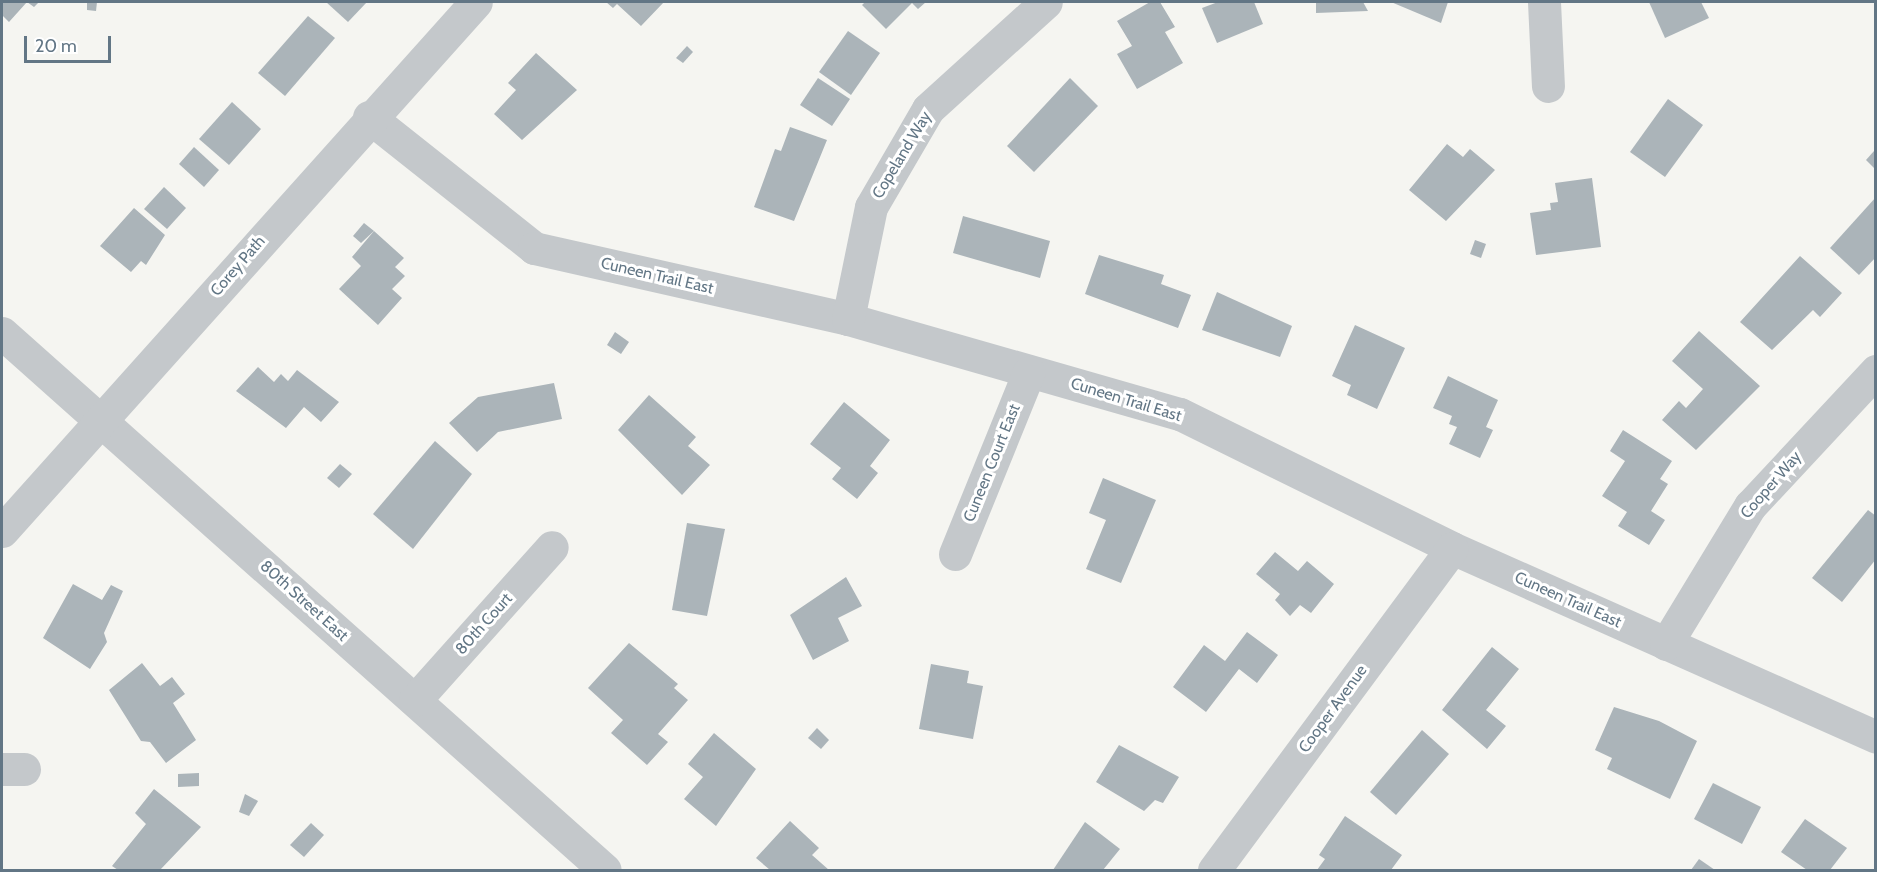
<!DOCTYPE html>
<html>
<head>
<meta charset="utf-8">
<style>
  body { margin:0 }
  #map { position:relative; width:1877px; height:872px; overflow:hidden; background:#f5f5f1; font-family:Cabin,sans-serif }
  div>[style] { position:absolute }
  .building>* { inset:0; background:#abb4b9 }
  .minor>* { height:33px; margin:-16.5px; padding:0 16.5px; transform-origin:16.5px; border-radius:16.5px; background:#c4c8cb }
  span { translate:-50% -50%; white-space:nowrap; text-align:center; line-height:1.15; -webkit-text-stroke:6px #fff; paint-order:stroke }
  .street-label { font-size:16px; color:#627685 }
  .frame { position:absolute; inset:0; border:3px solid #627685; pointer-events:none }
  .scale { position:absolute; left:24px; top:36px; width:87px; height:27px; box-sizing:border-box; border:3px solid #627685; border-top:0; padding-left:8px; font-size:18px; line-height:21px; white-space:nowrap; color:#627685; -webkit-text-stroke:4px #fff; paint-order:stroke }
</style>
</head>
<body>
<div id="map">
  <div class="building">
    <i style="clip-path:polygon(2px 2px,39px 2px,34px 7px,27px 2px,9px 22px,2px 15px)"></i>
    <i style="clip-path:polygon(87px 2px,97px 2px,96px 11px,87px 10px)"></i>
    <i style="clip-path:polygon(326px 2px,367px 2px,348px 22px)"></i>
    <i style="clip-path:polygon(606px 2px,664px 2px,641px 26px,617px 4px,613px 8px)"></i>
    <i style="clip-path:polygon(865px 2px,926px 2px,918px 9px,912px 3px,886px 29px,862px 5px)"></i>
    <i style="clip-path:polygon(1150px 2px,1160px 2px,1175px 27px,1165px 32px,1183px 63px,1137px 89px,1117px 54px,1132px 46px,1117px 21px)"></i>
    <i style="clip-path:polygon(1218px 2px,1254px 2px,1263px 24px,1217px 43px,1202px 8px)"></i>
    <i style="clip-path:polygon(1316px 2px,1363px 2px,1368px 11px,1316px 13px)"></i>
    <i style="clip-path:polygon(1391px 2px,1448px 2px,1441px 23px)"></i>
    <i style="clip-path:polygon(1649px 2px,1701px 2px,1709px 18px,1665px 38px)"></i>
    <i style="clip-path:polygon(308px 16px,335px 38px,285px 96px,258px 73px)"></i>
    <i style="clip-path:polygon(848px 31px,880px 53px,851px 95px,819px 72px)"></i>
    <i style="clip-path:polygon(687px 46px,693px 52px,683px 63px,676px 58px)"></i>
    <i style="clip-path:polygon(536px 53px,577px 90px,522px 140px,494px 114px,516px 90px,508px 83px)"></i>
    <i style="clip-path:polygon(818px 78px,850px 99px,832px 126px,800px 105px)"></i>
    <i style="clip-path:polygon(1070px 78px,1098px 106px,1034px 172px,1007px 146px)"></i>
    <i style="clip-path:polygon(1668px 99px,1703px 125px,1665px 177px,1630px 152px)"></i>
    <i style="clip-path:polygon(232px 102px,261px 129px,229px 165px,199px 139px)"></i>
    <i style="clip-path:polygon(790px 127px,827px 140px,794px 221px,754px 207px,775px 149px,781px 151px)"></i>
    <i style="clip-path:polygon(1447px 144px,1463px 157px,1470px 149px,1495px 170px,1446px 221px,1409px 190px)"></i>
    <i style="clip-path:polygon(194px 147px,219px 170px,204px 187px,179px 164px)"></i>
    <i style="clip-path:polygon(1874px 151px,1876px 167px,1874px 168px,1866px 160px)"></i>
    <i style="clip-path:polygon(1592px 178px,1601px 247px,1536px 255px,1530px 213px,1551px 210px,1550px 203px,1558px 202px,1555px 183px)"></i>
    <i style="clip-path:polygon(164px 187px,186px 208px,167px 229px,144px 209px)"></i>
    <i style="clip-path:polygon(1876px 197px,1876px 257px,1859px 275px,1830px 248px)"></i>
    <i style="clip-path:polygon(134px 208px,165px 235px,146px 265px,141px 261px,131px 272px,100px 246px)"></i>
    <i style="clip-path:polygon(963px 216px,1050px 241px,1040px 278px,953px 253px)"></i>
    <i style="clip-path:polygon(364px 223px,374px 231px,361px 243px,353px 236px)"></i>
    <i style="clip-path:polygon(374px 231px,404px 258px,395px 267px,405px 276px,392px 289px,402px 298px,378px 325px,339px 289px,361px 266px,352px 257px)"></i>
    <i style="clip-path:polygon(1475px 240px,1486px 244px,1481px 258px,1470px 254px)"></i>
    <i style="clip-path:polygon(1099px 255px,1164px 275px,1161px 284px,1191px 295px,1178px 328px,1085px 294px)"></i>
    <i style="clip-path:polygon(1800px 256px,1842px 293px,1820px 317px,1813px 310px,1772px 350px,1740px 322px)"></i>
    <i style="clip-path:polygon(1217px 292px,1292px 326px,1280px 357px,1202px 330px)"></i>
    <i style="clip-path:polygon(1355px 325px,1405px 348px,1377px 409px,1347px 395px,1351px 385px,1332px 376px)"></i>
    <i style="clip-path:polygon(1699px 331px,1760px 386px,1696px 450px,1662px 420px,1679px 401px,1686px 408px,1703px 389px,1672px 361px)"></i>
    <i style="clip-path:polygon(615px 332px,629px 342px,621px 354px,607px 345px)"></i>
    <i style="clip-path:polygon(258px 367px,274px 382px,281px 374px,288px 381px,297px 370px,339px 402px,321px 422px,304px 407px,286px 428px,236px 391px)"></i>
    <i style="clip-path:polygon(1448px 376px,1498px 400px,1486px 427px,1493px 430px,1480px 458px,1449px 444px,1457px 427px,1449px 424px,1452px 416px,1433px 408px)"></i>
    <i style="clip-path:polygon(554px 383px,562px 419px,498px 432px,477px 452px,449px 423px,478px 397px)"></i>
    <i style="clip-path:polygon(649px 395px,696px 437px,688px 446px,710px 465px,682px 495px,618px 430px)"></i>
    <i style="clip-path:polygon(844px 402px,890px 440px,870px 466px,878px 473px,857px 499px,832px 479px,841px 468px,810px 444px)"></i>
    <i style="clip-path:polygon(1623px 430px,1672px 461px,1660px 479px,1668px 484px,1651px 511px,1665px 520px,1649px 545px,1618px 526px,1627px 512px,1602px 496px,1625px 461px,1610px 451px)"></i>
    <i style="clip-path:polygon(435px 441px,472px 474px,413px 549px,373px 514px)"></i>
    <i style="clip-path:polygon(340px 464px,352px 474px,339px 488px,327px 478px)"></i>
    <i style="clip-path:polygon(1103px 478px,1156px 500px,1121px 583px,1086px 569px,1106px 520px,1089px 513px)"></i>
    <i style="clip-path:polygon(1868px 510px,1876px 516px,1876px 559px,1842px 602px,1812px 578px)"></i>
    <i style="clip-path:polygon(687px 523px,725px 529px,707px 616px,672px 610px)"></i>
    <i style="clip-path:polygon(1275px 552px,1298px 571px,1307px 561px,1334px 584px,1311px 613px,1300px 605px,1290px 616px,1275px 600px,1280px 594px,1256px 574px)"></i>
    <i style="clip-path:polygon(846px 577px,862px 606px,838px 618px,849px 641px,813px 660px,790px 615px)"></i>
    <i style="clip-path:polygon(73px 584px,102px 600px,111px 585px,123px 591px,104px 633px,107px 642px,90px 669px,43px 638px)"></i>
    <i style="clip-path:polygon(1247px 632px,1278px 655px,1257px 683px,1239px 669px,1206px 712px,1173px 687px,1204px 645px,1225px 661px)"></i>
    <i style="clip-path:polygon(629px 643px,678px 684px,674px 688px,688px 700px,658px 734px,668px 742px,647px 765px,611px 733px,623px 720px,588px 688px)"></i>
    <i style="clip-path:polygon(1492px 647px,1519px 669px,1486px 710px,1506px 726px,1487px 749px,1442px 710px)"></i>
    <i style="clip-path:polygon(142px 663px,160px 686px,172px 677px,185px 694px,173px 703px,196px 740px,166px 763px,150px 742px,141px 741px,109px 690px)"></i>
    <i style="clip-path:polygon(931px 664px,969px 671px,967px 683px,983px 686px,973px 739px,919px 729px)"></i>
    <i style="clip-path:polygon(1614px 707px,1659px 721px,1697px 741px,1670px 799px,1607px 769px,1612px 758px,1595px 750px)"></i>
    <i style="clip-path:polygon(817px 728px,829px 740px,821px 749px,808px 738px)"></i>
    <i style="clip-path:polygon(1422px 730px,1449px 754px,1396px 815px,1370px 792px)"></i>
    <i style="clip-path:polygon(714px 733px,756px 769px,716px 826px,684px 799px,703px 777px,688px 764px)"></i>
    <i style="clip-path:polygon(1119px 745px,1179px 777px,1163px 803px,1155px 800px,1144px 811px,1096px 782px)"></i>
    <i style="clip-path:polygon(199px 773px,199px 786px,178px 787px,178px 774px)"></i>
    <i style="clip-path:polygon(1713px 783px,1761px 807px,1742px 844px,1694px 819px)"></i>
    <i style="clip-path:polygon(154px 789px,201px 827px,160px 870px,118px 870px,112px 866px,146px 824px,135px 813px)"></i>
    <i style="clip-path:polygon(245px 794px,258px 801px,249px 816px,239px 812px)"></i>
    <i style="clip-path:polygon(1345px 816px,1402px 855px,1391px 870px,1317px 870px,1325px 859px,1319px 855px)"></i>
    <i style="clip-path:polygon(1805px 819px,1847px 848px,1830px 870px,1807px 870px,1781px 852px)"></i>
    <i style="clip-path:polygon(790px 821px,819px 848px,812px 855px,829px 870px,770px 870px,756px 858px)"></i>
    <i style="clip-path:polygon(1085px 822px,1120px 849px,1103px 870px,1053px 870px)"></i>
    <i style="clip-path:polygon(311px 823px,324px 835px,304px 857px,290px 845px)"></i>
    <i style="clip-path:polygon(1699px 859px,1715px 870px,1691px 870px)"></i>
  </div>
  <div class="minor">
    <i style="left:1544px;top:2px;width:84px;rotate:87.3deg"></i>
    <i style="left:369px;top:117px;width:211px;rotate:38.4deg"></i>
    <i style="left:534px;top:248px;width:322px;rotate:12.7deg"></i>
    <i style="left:848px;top:319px;width:345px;rotate:16deg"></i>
    <i style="left:1180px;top:414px;width:303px;rotate:26.2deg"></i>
    <i style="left:1452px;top:548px;width:464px;rotate:24deg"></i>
    <i style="left:848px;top:319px;width:114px;rotate:-78.4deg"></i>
    <i style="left:871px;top:207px;width:113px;rotate:-59.8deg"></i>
    <i style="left:928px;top:109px;width:159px;rotate:-42.2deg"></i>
    <i style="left:2px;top:333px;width:807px;rotate:41.69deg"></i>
    <i style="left:2px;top:531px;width:710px;rotate:-48.14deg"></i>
    <i style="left:955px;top:554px;width:196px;rotate:-67.9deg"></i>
    <i style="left:1666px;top:644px;width:162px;rotate:-58.7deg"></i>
    <i style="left:1750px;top:506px;width:185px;rotate:-47deg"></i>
    <i style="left:415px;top:700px;width:205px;rotate:-48.2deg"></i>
    <i style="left:2px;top:769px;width:22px"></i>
    <i style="left:1214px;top:870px;width:400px;rotate:-53.5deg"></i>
  </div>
  <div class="street-label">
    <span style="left:902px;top:155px;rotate:-59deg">Copeland Way</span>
    <span style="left:238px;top:266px;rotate:-49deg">Corey Path</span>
    <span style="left:657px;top:276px;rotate:13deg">Cuneen Trail East</span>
    <span style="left:1126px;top:400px;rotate:17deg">Cuneen Trail East</span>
    <span style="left:992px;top:463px;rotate:-68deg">Cuneen Court East</span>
    <span style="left:1771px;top:485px;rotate:-49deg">Cooper Way</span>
    <span style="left:1568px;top:600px;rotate:24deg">Cuneen Trail East</span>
    <span style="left:304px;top:601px;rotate:42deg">80th Street East</span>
    <span style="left:484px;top:624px;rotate:-48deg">80th Court</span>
    <span style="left:1333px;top:709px;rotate:-54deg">Cooper Avenue</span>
  </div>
  <div class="frame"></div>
  <div class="scale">20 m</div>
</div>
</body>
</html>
